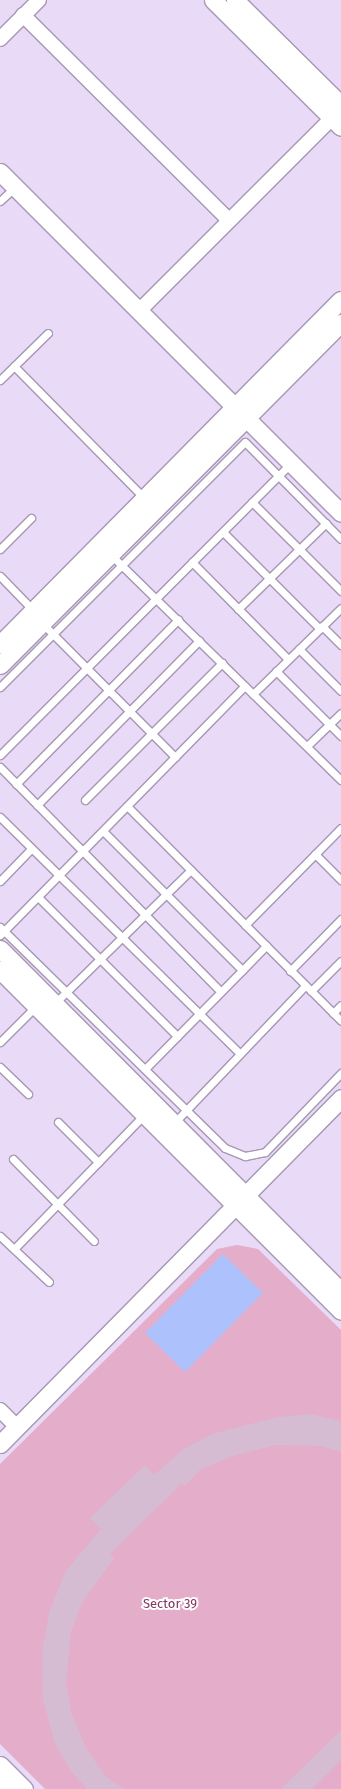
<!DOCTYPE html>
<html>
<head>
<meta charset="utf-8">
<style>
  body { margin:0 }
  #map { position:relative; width:341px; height:1789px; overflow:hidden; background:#e9daf7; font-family:"Fira Sans",sans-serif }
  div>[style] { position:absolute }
  .green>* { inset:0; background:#e4adc9 }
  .water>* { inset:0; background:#adc1fd }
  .building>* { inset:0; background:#d5bcd3 }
  .roads { filter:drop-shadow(1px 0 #a698b3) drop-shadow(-1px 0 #a698b3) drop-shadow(0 1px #a698b3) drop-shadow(0 -1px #a698b3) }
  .service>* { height:7px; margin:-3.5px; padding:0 3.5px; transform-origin:3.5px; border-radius:3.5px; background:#fff }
  .minor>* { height:14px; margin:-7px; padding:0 7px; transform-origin:7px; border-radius:7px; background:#fff }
  .tertiary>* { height:17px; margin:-8.5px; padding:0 8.5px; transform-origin:8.5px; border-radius:8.5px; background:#fff }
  span { translate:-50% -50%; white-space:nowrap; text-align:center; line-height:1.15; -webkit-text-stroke:4px #fff; paint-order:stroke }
  .park-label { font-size:13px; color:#833763 }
</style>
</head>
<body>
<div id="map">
  <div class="green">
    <i style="clip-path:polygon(237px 1245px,258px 1249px,341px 1330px,341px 1789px,45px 1789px,0 1744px,0 1464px,217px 1249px)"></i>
  </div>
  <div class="water">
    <i style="clip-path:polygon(223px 1254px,263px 1293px,185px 1372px,145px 1333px)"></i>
  </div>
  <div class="building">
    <i style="clip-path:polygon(310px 1414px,341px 1421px,341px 1452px,321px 1446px,276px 1445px,232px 1456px,200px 1470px,185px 1486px,182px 1483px,110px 1554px,114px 1558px,82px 1603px,71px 1632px,66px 1683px,72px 1715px,86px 1748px,106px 1777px,125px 1789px,87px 1789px,72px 1772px,55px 1744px,43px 1699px,42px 1651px,49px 1613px,65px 1572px,101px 1529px,90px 1518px,145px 1465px,154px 1475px,184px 1449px,212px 1434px,278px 1417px)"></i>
    <i style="clip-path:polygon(341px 1730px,341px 1760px,312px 1789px,281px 1789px)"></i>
  </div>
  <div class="roads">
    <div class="service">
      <i style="left:0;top:201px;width:21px;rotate:-43deg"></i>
      <i style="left:14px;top:366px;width:185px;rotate:45.4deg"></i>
      <i style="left:0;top:380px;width:67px;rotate:-44.4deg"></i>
      <i style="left:252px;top:502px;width:126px;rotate:45deg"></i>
      <i style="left:223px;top:532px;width:137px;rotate:45deg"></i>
      <i style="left:0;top:549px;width:44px;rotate:-45deg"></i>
      <i style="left:110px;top:554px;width:323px;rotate:44.4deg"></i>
      <i style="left:192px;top:562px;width:136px;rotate:45.3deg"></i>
      <i style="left:0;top:576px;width:47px;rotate:45.9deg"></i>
      <i style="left:238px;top:609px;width:123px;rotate:-44.3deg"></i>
      <i style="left:42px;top:623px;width:189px;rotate:45.2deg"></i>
      <i style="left:322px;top:626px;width:27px;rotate:45deg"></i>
      <i style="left:299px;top:649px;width:59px;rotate:45deg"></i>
      <i style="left:276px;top:671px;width:92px;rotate:45deg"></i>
      <i style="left:0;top:687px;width:346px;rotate:-45deg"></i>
      <i style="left:245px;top:442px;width:136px;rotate:45.3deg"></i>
      <i style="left:253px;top:694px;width:123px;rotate:-44.3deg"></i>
      <i style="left:307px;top:746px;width:47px;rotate:-44.1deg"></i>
      <i style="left:0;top:755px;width:412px;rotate:-45.1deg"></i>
      <i style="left:0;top:767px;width:315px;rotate:45.5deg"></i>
      <i style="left:16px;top:784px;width:231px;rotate:-45.4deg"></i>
      <i style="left:85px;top:800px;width:194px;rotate:-45deg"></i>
      <i style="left:37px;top:805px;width:231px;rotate:-45.4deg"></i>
      <i style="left:127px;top:806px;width:303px;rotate:45.1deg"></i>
      <i style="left:0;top:817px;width:337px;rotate:44.6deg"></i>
      <i style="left:103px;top:831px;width:197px;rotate:45deg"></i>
      <i style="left:315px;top:854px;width:37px;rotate:45deg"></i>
      <i style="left:0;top:881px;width:45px;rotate:-45.9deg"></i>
      <i style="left:38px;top:897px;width:197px;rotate:45deg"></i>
      <i style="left:245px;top:925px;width:136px;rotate:-45.3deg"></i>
      <i style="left:0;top:927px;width:315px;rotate:44.5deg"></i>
      <i style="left:225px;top:1148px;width:22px;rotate:22deg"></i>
      <i style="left:245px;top:1156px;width:20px;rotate:-11deg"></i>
      <i style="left:265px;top:1152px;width:110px;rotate:-46.1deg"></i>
      <i style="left:0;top:935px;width:349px;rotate:-45.5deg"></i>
      <i style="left:290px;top:971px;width:73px;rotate:-45.6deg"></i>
      <i style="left:311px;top:991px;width:42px;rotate:-45deg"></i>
      <i style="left:55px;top:1003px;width:190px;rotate:-44.4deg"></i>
      <i style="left:333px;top:1013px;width:11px;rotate:-45deg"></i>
      <i style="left:0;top:1042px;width:51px;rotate:-45deg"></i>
      <i style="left:0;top:1067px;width:39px;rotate:44deg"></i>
      <i style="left:145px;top:1069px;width:173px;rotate:-45.5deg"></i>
      <i style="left:58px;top:1122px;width:57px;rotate:45deg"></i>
      <i style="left:174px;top:1123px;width:190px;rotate:-46.3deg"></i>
      <i style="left:13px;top:1159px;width:115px;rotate:45.4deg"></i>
      <i style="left:0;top:1236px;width:67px;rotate:43.2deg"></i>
      <i style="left:14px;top:1249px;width:187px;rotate:-45.9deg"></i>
    </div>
    <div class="minor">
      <i style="left:23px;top:15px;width:291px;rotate:44.9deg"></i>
      <i style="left:0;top:39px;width:55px;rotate:-45deg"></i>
      <i style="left:139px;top:311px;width:283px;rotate:-45deg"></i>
      <i style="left:0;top:1410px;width:24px;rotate:45deg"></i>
    </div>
    <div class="tertiary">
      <i style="left:213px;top:0;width:180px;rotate:44.8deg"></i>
      <i style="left:235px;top:0;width:149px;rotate:44.7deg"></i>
      <i style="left:0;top:172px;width:482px;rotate:45deg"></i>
      <i style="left:0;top:644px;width:484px;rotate:-45.3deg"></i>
      <i style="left:0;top:665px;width:483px;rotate:-45.1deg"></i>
      <i style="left:0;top:949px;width:483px;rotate:45.1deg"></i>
      <i style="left:0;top:970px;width:482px;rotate:45deg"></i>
      <i style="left:0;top:1444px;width:486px;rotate:-45.4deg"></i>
      <i style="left:0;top:1765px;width:34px;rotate:45deg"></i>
      <i style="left:0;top:1784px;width:7px;rotate:45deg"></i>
    </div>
  </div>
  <div class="park-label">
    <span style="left:170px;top:1604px">Sector 39</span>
  </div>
</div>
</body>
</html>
